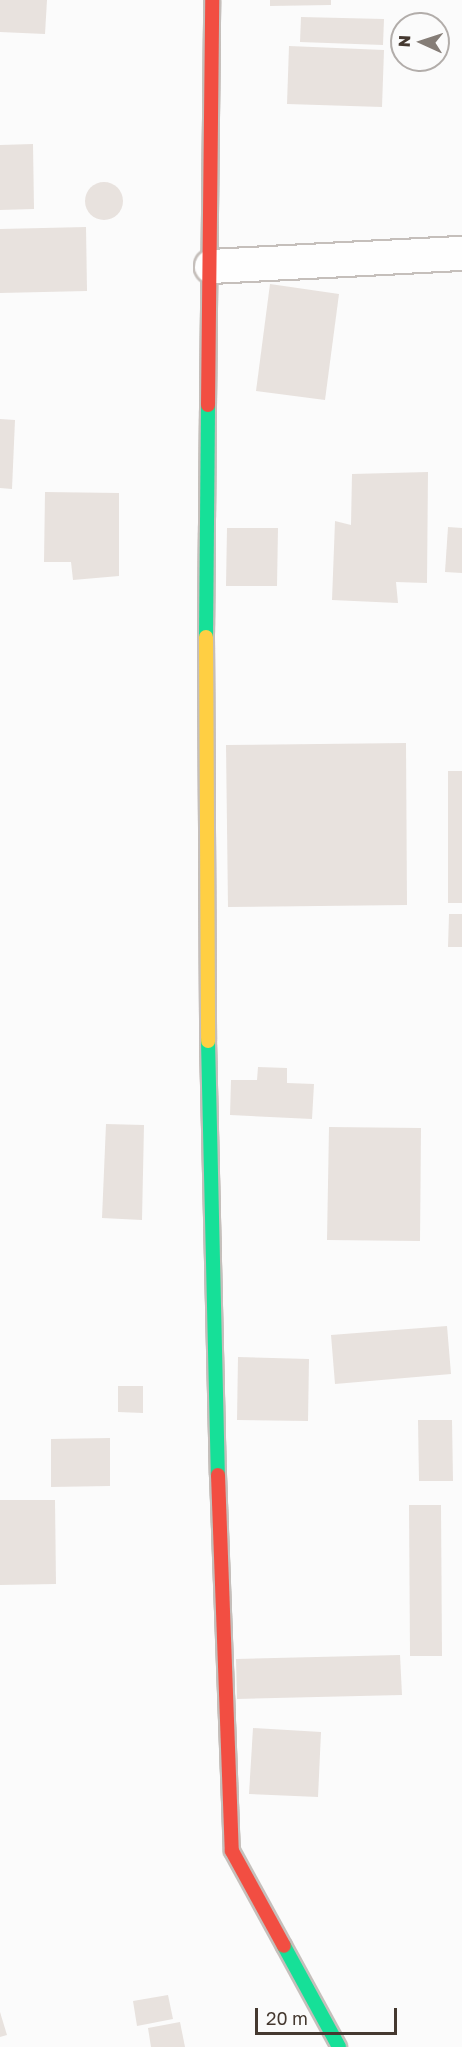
<!DOCTYPE html>
<html>
<head>
<meta charset="utf-8">
<style>
  body { margin:0 }
  #map { position:relative; width:462px; height:2047px; overflow:hidden; background:#fbfbfb; font-family:"Golos Text",sans-serif }
  div>[style] { position:absolute }
  .building>* { inset:0; background:#e8e2de }
  .round { border-radius:50% }
  .roads { filter:drop-shadow(2px 0 #c5bfbb) drop-shadow(-2px 0 #c5bfbb) drop-shadow(0 2px #c5bfbb) drop-shadow(0 -2px #c5bfbb) }
  .street>* { height:33px; margin:-16.5px; padding:0 16.5px; transform-origin:16.5px; border-radius:16.5px; background:#fefefe }
  .fast>* { height:14px; margin:-7px; padding:0 7px; transform-origin:7px; border-radius:7px; background:#16e098 }
  .slow>* { height:14px; margin:-7px; padding:0 7px; transform-origin:7px; border-radius:7px; background:#ffcf43 }
  .jam>* { height:14px; margin:-7px; padding:0 7px; transform-origin:7px; border-radius:7px; background:#f24e42 }
  span { translate:-50% -50%; white-space:nowrap; text-align:center; line-height:1.15; -webkit-text-stroke:4.5px #fbfbfb; paint-order:stroke }
  .north { position:absolute; left:390px; top:12px; width:60px; height:60px; box-sizing:border-box; background:#fbfbfb; border:2px solid #b2adaa; border-radius:50%; rotate:273deg; font-size:16px; font-weight:700; line-height:24px; text-align:center; color:#453930 }
  .north::after { content:''; display:block; margin:auto; width:21px; height:27px; background:#857d77; clip-path:polygon(50% 0,100% 100%,50% 72%,0 100%) }
  .scale { position:absolute; left:255px; top:2008px; width:142px; height:27px; box-sizing:border-box; border:3px solid #453930; border-top:0; padding-left:8px; font-size:18px; line-height:21px; white-space:nowrap; color:#453930; -webkit-text-stroke:4px #fbfbfb; paint-order:stroke }
</style>
</head>
<body>
<div id="map">
  <div class="building">
    <i style="clip-path:polygon(0 0,47px 0,45px 34px,0 32px)"></i>
    <i style="clip-path:polygon(270px 0,331px 0,331px 5px,270px 6px)"></i>
    <i style="clip-path:polygon(301px 17px,384px 19px,383px 45px,300px 42px)"></i>
    <i style="clip-path:polygon(289px 46px,384px 50px,382px 107px,287px 104px)"></i>
    <i style="clip-path:polygon(33px 144px,34px 209px,0 210px,0 145px)"></i>
    <i class="round" style="left:85px;top:182px;width:38px;height:38px"></i>
    <i style="clip-path:polygon(86px 227px,87px 291px,0 293px,0 229px)"></i>
    <i style="clip-path:polygon(270px 284px,339px 294px,325px 400px,256px 391px)"></i>
    <i style="clip-path:polygon(0 419px,15px 420px,12px 489px,0 488px)"></i>
    <i style="clip-path:polygon(428px 472px,427px 583px,396px 582px,398px 603px,332px 600px,335px 521px,351px 525px,352px 474px)"></i>
    <i style="clip-path:polygon(45px 492px,119px 493px,119px 576px,73px 580px,71px 562px,44px 562px)"></i>
    <i style="clip-path:polygon(448px 527px,462px 528px,462px 573px,445px 572px)"></i>
    <i style="clip-path:polygon(227px 528px,278px 528px,277px 586px,226px 586px)"></i>
    <i style="clip-path:polygon(406px 743px,407px 905px,228px 907px,226px 745px)"></i>
    <i style="clip-path:polygon(448px 771px,462px 771px,462px 903px,448px 903px)"></i>
    <i style="clip-path:polygon(449px 914px,462px 914px,462px 947px,448px 947px)"></i>
    <i style="clip-path:polygon(258px 1067px,287px 1068px,287px 1083px,314px 1084px,312px 1119px,230px 1115px,231px 1080px,257px 1080px)"></i>
    <i style="clip-path:polygon(106px 1124px,144px 1125px,142px 1220px,102px 1218px)"></i>
    <i style="clip-path:polygon(329px 1127px,421px 1128px,420px 1241px,327px 1240px)"></i>
    <i style="clip-path:polygon(447px 1326px,451px 1374px,335px 1384px,331px 1335px)"></i>
    <i style="clip-path:polygon(238px 1357px,309px 1359px,308px 1421px,237px 1420px)"></i>
    <i style="clip-path:polygon(118px 1386px,143px 1386px,143px 1413px,118px 1412px)"></i>
    <i style="clip-path:polygon(418px 1420px,452px 1420px,453px 1481px,419px 1481px)"></i>
    <i style="clip-path:polygon(110px 1438px,110px 1486px,51px 1487px,51px 1439px)"></i>
    <i style="clip-path:polygon(0 1500px,55px 1500px,56px 1584px,0 1585px)"></i>
    <i style="clip-path:polygon(409px 1505px,441px 1505px,442px 1656px,410px 1656px)"></i>
    <i style="clip-path:polygon(400px 1655px,402px 1695px,237px 1699px,236px 1659px)"></i>
    <i style="clip-path:polygon(253px 1728px,321px 1732px,318px 1797px,249px 1794px)"></i>
    <i style="clip-path:polygon(168px 1995px,173px 2019px,137px 2026px,133px 2001px)"></i>
    <i style="clip-path:polygon(0 2012px,7px 2035px,0 2037px)"></i>
    <i style="clip-path:polygon(180px 2022px,185px 2047px,151px 2047px,148px 2028px)"></i>
  </div>
  <div class="roads">
    <div class="street">
      <i style="left:211px;top:266px;width:251px;rotate:-3deg"></i>
    </div>
    <div class="fast">
      <i style="left:206px;top:637px;width:232px;rotate:-89.5deg"></i>
      <i style="left:208px;top:1041px;width:434px;rotate:88.7deg"></i>
      <i style="left:284px;top:1946px;width:115px;rotate:61.4deg"></i>
    </div>
    <div class="slow">
      <i style="left:206px;top:637px;width:404px;rotate:89.7deg"></i>
    </div>
    <div class="jam">
      <i style="left:208px;top:405px;width:405px;rotate:-89.4deg"></i>
      <i style="left:218px;top:1475px;width:376px;rotate:87.9deg"></i>
      <i style="left:232px;top:1851px;width:108px;rotate:61.3deg"></i>
    </div>
  </div>
  <div class="north">N</div>
  <div class="scale">20 m</div>
</div>
</body>
</html>
